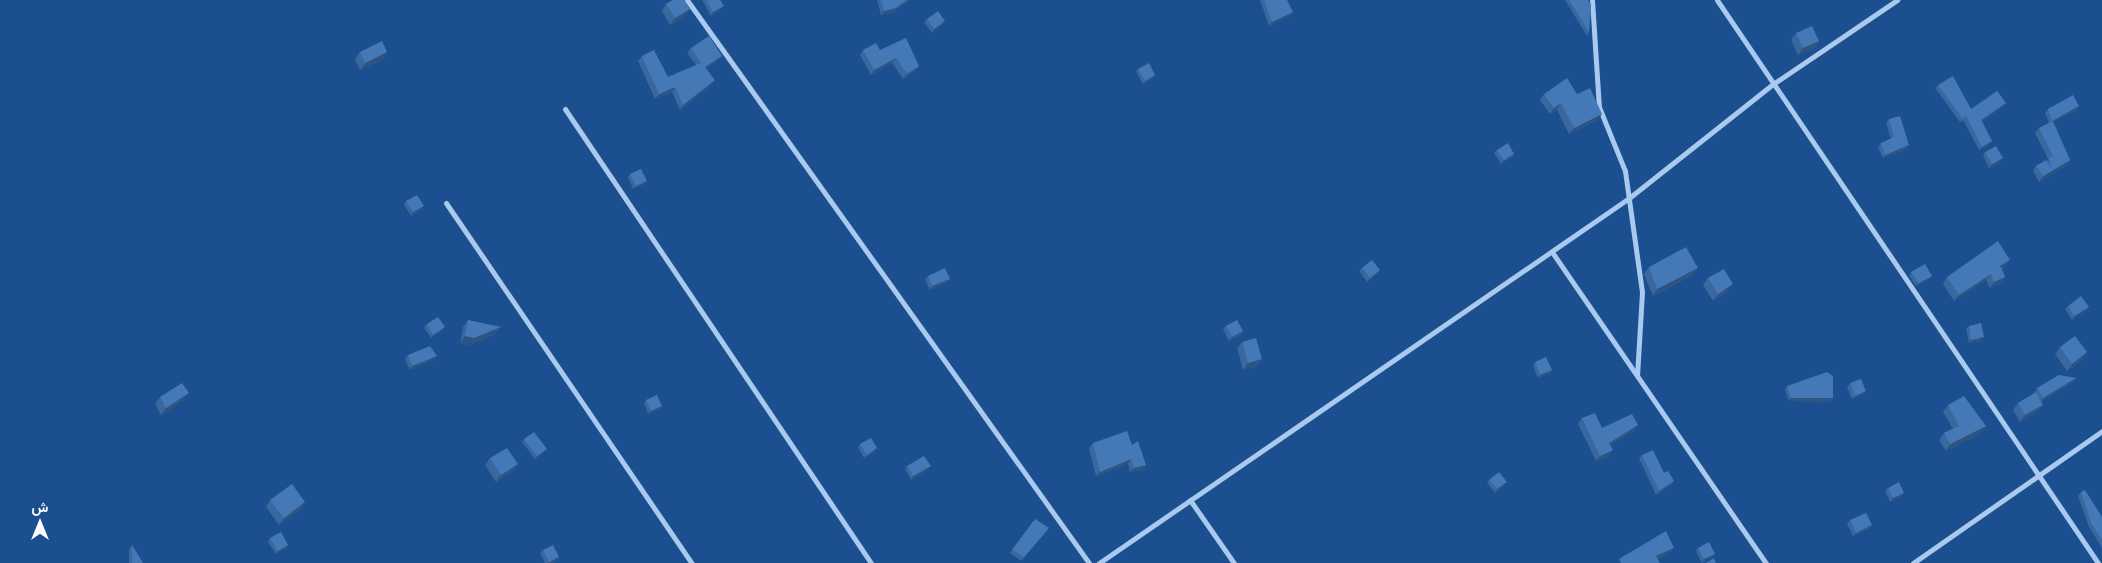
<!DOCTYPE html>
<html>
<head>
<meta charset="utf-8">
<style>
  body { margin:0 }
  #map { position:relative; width:2102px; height:563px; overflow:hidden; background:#1b4f8f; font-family:"Varela Round",Vazirmatn,sans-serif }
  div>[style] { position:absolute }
  .street>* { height:5px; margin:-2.5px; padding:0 2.5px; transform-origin:2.5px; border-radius:2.5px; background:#a9c9ee }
  .wall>* { inset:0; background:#3a679d }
  .shaded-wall>* { inset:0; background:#305480 }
  .building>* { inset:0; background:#4478b7 }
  span { translate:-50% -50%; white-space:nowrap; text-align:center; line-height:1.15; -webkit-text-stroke:4px #1b4f8f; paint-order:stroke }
  .north { position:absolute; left:15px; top:498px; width:50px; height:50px; -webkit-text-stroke:4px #1b4f8f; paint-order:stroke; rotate:0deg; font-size:14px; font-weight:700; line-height:20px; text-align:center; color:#fff }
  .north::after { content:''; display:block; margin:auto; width:18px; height:22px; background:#fff; clip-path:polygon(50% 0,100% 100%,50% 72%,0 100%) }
</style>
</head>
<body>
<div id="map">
  <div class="street">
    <i style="left:687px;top:0;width:692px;rotate:54.47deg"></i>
    <i style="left:1592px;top:0;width:107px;rotate:86.3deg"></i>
    <i style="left:1599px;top:107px;width:69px;rotate:67.9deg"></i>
    <i style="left:1625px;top:171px;width:122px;rotate:82deg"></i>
    <i style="left:1642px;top:292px;width:83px;rotate:93.4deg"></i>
    <i style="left:1717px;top:0;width:680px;rotate:55.91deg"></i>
    <i style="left:565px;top:109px;width:547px;rotate:56.02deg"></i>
    <i style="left:446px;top:203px;width:436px;rotate:55.7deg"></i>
    <i style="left:1552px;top:252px;width:378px;rotate:55.5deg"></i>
    <i style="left:1190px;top:500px;width:77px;rotate:55.1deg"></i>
    <i style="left:1099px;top:563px;width:644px;rotate:-34.55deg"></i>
    <i style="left:1629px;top:198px;width:184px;rotate:-38.4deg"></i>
    <i style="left:1773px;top:84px;width:150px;rotate:-34.1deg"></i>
    <i style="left:1913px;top:563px;width:231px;rotate:-34.9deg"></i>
  </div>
  <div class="wall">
    <i style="clip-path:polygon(702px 0,720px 0,721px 10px,711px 16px)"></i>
    <i style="clip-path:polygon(877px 0,910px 0,893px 12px,881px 15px)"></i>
    <i style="clip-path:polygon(1260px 0,1287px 0,1291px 16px,1269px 26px)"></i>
    <i style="clip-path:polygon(1565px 0,1588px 0,1589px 32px,1587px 36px)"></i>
    <i style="clip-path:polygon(666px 4px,690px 9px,685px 16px,670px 25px,662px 11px)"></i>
    <i style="clip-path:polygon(927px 19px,943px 24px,932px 33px,924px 22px)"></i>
    <i style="clip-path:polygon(1796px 33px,1819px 41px,1814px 48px,1798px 55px,1791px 40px)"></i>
    <i style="clip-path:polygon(691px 48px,718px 61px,706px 68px,712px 85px,680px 110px,672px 92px,655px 99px,638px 61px,642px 56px,668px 77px,696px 65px,687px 53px)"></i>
    <i style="clip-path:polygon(863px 50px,880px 50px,919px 66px,915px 71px,903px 79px,892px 63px,871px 75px,860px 55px)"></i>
    <i style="clip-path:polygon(360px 52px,387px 52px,383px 59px,360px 70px,355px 59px)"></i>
    <i style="clip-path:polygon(1138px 69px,1153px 78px,1143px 84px,1136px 72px)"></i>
    <i style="clip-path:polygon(1938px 85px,1971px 109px,2006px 103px,2003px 107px,1982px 121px,1992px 141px,1990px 145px,1979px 150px,1963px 120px,1960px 122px,1935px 88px)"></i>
    <i style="clip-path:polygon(1544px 94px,1577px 94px,1598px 120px,1569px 134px,1557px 110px,1550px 114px,1540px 100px)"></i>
    <i style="clip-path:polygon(2048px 109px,2077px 110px,2053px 122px,2070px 160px,2066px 166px,2039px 182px,2033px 171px,2036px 166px,2047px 161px,2048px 159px,2035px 133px,2039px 128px,2049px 123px,2045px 113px)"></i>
    <i style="clip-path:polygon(1889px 119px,1907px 149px,1883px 158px,1878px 147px,1881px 143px,1891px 139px,1886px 123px)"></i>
    <i style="clip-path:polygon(1497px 150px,1514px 154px,1512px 157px,1501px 164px,1494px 153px)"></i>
    <i style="clip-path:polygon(1985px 152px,2001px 162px,1989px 168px,1983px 155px)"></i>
    <i style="clip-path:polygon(630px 174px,644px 184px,633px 189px,628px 177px)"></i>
    <i style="clip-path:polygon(406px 201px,421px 210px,411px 216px,404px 205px)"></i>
    <i style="clip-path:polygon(2005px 266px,2002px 269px,2005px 277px,2001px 283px,1990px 288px,1986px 280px,1954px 301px,1943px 284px,1947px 277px)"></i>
    <i style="clip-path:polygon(1649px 267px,1693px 275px,1653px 296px,1644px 274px)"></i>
    <i style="clip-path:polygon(1362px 268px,1378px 273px,1367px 282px,1359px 271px)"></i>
    <i style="clip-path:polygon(1911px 272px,1932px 276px,1929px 279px,1916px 286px,1909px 276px)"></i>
    <i style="clip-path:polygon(928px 276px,948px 282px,930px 290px,925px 279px)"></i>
    <i style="clip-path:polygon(1708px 278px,1728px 291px,1713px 301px,1703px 285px)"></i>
    <i style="clip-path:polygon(2068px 306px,2089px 307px,2086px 310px,2072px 320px,2065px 309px)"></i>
    <i style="clip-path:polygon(468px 320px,496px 334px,469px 345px,460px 343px,463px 327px)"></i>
    <i style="clip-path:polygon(427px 324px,442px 331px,431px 338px,424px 328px)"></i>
    <i style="clip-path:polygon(1226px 326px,1243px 331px,1241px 335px,1229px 341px,1223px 329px)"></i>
    <i style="clip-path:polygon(1969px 326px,1981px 341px,1969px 343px,1966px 329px)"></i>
    <i style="clip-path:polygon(1242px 342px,1262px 359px,1257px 366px,1243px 370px,1237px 348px)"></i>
    <i style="clip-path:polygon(2060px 347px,2083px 359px,2067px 371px,2055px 354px)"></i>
    <i style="clip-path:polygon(408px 355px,434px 360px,410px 370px,405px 359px)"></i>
    <i style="clip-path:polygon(1535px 362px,1552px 370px,1550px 373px,1538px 378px,1533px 366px)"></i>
    <i style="clip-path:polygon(2076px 378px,2073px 382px,2041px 402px,2038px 411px,2020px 422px,2013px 410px,2018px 403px,2035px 393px,2035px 392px,2037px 388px)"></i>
    <i style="clip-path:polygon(1850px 383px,1864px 394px,1852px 399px,1847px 387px)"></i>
    <i style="clip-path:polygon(1787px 386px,1833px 398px,1831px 402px,1789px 401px,1785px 390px)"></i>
    <i style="clip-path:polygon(160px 397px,184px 400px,161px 415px,155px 404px)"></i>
    <i style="clip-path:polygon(646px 400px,662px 406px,659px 410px,648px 414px,644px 403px)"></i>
    <i style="clip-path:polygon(1948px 405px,1986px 426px,1981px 433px,1946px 451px,1939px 440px,1944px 433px,1953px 429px,1943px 412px)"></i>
    <i style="clip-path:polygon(1582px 418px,1602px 428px,1635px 430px,1610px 445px,1609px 456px,1596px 461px,1578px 424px)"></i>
    <i style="clip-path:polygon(524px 439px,544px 452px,535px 459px,522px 442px)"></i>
    <i style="clip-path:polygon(1093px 443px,1132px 445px,1146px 465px,1143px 470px,1130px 472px,1128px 464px,1096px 476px,1089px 448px)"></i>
    <i style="clip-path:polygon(860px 444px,875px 452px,864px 458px,858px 447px)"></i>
    <i style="clip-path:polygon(1642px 455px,1664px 473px,1672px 484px,1656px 495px,1639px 458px)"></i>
    <i style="clip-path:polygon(490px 458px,513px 471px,496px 482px,485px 465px)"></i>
    <i style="clip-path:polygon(907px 466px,928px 470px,911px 480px,905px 469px)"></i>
    <i style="clip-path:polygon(1489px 480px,1504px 485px,1495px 493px,1487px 483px)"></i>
    <i style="clip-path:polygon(1888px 488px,1901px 497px,1890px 502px,1885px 491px)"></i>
    <i style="clip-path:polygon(2081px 492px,2102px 517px,2102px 548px,2089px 527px,2078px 496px)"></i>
    <i style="clip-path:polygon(270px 500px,301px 509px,279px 525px,266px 507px)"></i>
    <i style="clip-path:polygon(1035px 519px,1046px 532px,1021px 561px,1010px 553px)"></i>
    <i style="clip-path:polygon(1850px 520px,1869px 529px,1853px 536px,1847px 524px)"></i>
    <i style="clip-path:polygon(270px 538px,288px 545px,286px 548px,276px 554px,268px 542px)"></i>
    <i style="clip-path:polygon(132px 545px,143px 563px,129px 563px,129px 549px)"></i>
    <i style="clip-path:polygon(1698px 548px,1715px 554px,1712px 557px,1702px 563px,1696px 551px)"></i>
    <i style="clip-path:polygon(543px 550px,557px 561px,552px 563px,545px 563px,540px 553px)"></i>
  </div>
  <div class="shaded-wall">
    <i style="clip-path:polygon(907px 0,910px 0,893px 12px,881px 15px,884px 11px)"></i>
    <i style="clip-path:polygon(724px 6px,721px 10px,711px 16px,713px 12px)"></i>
    <i style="clip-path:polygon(690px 9px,685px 16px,670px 25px,675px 18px)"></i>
    <i style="clip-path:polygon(1293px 12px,1291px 16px,1269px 26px,1272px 22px)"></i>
    <i style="clip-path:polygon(945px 21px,943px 24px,932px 33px,934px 29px)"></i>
    <i style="clip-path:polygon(1819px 41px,1814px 48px,1798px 55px,1803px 48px)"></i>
    <i style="clip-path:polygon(387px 52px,383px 59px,360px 70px,365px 63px)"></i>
    <i style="clip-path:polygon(722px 56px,718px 61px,702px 72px,705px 67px)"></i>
    <i style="clip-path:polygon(896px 58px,892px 63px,871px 75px,874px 70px)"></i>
    <i style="clip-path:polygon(919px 66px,915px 71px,903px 79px,907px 74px)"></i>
    <i style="clip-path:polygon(1155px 75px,1153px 78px,1143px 84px,1145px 81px)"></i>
    <i style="clip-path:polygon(715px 80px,712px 85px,680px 110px,683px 105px)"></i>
    <i style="clip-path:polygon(675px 87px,672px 92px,655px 99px,659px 94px)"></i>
    <i style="clip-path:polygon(1561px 103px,1557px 110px,1550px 114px,1554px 108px)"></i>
    <i style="clip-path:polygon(2006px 103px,2003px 107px,1978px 123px,1981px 120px)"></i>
    <i style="clip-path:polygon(2079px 106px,2077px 110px,2049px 125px,2052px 121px)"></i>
    <i style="clip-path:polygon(1602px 114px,1598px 120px,1569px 134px,1574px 128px)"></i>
    <i style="clip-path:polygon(1992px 141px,1990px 145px,1979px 150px,1982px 147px)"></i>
    <i style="clip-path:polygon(1909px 145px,1907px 149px,1883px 158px,1885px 155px)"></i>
    <i style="clip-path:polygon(1514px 154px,1512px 157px,1501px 164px,1504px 160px)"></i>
    <i style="clip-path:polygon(2003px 158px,2001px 162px,1989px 168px,1992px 164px)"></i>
    <i style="clip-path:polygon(2070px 160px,2066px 166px,2039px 182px,2043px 176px)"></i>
    <i style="clip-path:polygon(647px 181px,644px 184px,633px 189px,636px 186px)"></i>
    <i style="clip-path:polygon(424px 206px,421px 210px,411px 216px,413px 212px)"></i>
    <i style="clip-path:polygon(2010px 260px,2005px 266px,1996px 272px,2000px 266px)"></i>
    <i style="clip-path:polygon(1698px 268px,1693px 275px,1653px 296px,1657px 289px)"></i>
    <i style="clip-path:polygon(1380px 270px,1378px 273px,1367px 282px,1370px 278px)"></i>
    <i style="clip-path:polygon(1991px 274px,1986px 280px,1954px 301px,1959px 295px)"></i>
    <i style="clip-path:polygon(1932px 276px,1929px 279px,1916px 286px,1919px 283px)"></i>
    <i style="clip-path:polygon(2005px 277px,2001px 283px,1990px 288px,1994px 282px)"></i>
    <i style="clip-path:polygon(950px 279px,948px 282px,930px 290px,932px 286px)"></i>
    <i style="clip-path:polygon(1733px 284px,1728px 291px,1713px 301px,1718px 294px)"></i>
    <i style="clip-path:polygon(2089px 307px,2086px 310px,2072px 320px,2074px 316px)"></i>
    <i style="clip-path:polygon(445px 327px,442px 331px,431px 338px,433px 335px)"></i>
    <i style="clip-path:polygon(501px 327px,496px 334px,469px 345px,460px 343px,465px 336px)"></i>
    <i style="clip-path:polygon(1243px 331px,1241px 335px,1229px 341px,1232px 337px)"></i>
    <i style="clip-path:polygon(1984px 337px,1981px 341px,1969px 343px,1971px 340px)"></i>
    <i style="clip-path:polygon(2087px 352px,2083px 359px,2067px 371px,2072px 364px)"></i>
    <i style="clip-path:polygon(437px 356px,434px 360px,410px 370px,412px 366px)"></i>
    <i style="clip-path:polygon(1262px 359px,1257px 366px,1243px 370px,1248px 363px)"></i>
    <i style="clip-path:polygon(1552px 370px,1550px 373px,1538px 378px,1540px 375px)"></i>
    <i style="clip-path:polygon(2076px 378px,2073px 382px,2041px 402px,2043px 398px)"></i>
    <i style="clip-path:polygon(1866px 391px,1864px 394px,1852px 399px,1855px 396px)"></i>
    <i style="clip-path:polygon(189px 393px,184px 400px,161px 415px,166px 408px)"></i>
    <i style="clip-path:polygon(1791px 398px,1833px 398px,1831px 402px,1789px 401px)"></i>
    <i style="clip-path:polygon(2043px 405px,2038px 411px,2020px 422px,2025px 415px)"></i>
    <i style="clip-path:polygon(662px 406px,659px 410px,648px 414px,651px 411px)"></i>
    <i style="clip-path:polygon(1638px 425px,1635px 430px,1605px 449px,1609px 443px)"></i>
    <i style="clip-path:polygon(1986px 426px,1981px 433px,1946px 451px,1950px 444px)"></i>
    <i style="clip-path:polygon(877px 448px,875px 452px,864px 458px,867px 455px)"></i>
    <i style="clip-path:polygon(547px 449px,544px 452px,535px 459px,537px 456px)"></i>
    <i style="clip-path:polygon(1613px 450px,1609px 456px,1596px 461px,1600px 456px)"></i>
    <i style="clip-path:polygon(1131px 459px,1128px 464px,1096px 476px,1100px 472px)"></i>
    <i style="clip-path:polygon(518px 464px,513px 471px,496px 482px,501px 475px)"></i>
    <i style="clip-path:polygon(1146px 465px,1143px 470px,1130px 472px,1134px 468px)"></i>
    <i style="clip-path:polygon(931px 466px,928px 470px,911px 480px,913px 476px)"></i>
    <i style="clip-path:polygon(1674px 481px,1672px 484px,1656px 495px,1659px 491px)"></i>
    <i style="clip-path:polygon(1507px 482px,1504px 485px,1495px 493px,1497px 489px)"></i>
    <i style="clip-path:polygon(1904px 493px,1901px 497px,1890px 502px,1893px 498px)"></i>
    <i style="clip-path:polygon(305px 502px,301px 509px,279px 525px,284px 518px)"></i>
    <i style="clip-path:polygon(1872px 525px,1869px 529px,1853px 536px,1856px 533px)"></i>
    <i style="clip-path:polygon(288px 545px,286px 548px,276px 554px,278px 551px)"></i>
    <i style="clip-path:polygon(1674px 548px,1669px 554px,1651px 563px,1656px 556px)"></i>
    <i style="clip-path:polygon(1715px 554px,1712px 557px,1702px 563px,1704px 559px)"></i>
    <i style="clip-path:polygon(559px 557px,557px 561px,552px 563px,548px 563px)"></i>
  </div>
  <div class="building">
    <i style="clip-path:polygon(673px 0,684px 0,690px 9px,675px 18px,666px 4px)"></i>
    <i style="clip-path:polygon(706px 0,720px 0,724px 6px,713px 12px)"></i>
    <i style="clip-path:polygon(881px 0,907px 0,896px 8px,884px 11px)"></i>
    <i style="clip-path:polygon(1264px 0,1287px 0,1293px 12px,1272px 22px)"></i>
    <i style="clip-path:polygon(1569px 0,1588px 0,1591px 4px,1589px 32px)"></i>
    <i style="clip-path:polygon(938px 11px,945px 21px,934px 29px,927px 19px)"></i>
    <i style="clip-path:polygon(1812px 26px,1819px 41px,1803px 48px,1796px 33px)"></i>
    <i style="clip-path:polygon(709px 36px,722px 56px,705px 67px,715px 80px,683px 105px,675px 87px,659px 94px,642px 56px,654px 50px,668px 77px,701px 63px,691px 48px)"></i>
    <i style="clip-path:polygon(906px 38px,919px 66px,907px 74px,896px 58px,874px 70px,863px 50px,876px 43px,880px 50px)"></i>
    <i style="clip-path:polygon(382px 41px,387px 52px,365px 63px,360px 52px)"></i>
    <i style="clip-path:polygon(1149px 63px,1155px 75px,1145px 81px,1138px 69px)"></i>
    <i style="clip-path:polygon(1953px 76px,1971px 109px,1997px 91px,2006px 103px,1981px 120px,1992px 141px,1982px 147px,1966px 116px,1962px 118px,1938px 85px)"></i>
    <i style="clip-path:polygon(1567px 78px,1577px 94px,1590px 88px,1602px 114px,1574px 128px,1561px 103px,1554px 108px,1544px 94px)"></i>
    <i style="clip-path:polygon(2073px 95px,2079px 106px,2052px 121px,2048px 109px)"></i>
    <i style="clip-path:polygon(1900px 116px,1909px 145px,1885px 155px,1881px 143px,1894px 137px,1889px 119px)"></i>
    <i style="clip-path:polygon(2053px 121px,2070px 160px,2043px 176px,2036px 166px,2046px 160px,2052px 169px,2049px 158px,2053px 156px,2039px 128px)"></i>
    <i style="clip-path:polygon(1508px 143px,1514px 154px,1504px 160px,1497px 150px)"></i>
    <i style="clip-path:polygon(1996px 146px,2003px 158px,1992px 164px,1985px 152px)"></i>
    <i style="clip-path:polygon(641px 169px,647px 181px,636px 186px,630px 174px)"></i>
    <i style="clip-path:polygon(417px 195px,424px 206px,413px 212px,406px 201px)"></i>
    <i style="clip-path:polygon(1998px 241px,2010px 260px,2000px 266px,2005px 277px,1994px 282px,1991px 274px,1959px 295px,1947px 277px)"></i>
    <i style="clip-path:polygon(1686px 247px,1698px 268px,1657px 289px,1649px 267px)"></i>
    <i style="clip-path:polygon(1372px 260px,1380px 270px,1370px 278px,1362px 268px)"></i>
    <i style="clip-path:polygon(1925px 264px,1932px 276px,1919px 283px,1911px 272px)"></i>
    <i style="clip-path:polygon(945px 268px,950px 279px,932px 286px,928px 276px)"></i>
    <i style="clip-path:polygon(1724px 269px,1733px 284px,1718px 294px,1708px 278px)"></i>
    <i style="clip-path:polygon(2081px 296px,2089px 307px,2074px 316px,2068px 306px)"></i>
    <i style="clip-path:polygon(438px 317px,445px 327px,433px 335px,427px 324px)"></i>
    <i style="clip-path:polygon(468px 320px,501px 327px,474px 338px,465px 336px)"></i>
    <i style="clip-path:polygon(1237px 320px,1243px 331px,1232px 337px,1226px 326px)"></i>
    <i style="clip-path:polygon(1981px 323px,1984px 337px,1971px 340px,1969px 326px)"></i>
    <i style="clip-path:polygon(2075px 336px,2087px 352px,2072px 364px,2060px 347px)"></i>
    <i style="clip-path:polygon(1256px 338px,1262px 359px,1248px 363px,1242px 342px)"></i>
    <i style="clip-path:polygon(430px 346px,437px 356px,412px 366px,408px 355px)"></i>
    <i style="clip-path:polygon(1546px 357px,1552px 370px,1540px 375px,1535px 362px)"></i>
    <i style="clip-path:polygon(1827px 372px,1833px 376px,1833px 398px,1791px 398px,1787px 386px)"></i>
    <i style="clip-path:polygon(2059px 375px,2076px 378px,2043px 398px,2037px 388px)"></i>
    <i style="clip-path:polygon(1861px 379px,1866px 391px,1855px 396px,1850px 383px)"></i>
    <i style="clip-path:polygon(182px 383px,189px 393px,166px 408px,160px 397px)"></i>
    <i style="clip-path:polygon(2036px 392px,2043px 405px,2025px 415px,2018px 403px)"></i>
    <i style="clip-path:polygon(657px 395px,662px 406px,651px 411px,646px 400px)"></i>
    <i style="clip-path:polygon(1964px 396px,1986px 426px,1950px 444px,1944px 433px,1959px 426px,1948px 405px)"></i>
    <i style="clip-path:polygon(1595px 413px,1602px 428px,1632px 414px,1638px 425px,1609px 443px,1613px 450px,1600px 456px,1582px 418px)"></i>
    <i style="clip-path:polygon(1127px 431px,1132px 445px,1138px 441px,1146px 465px,1134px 468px,1131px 459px,1100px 472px,1093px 443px)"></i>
    <i style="clip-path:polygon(534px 432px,547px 449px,537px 456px,524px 439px)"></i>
    <i style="clip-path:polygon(871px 438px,877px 448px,867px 455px,860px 444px)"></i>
    <i style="clip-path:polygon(507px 448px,518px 464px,501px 475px,490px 458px)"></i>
    <i style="clip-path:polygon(1653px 450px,1664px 473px,1668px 471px,1674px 481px,1659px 491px,1642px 455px)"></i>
    <i style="clip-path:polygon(924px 456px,931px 466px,913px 476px,907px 466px)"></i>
    <i style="clip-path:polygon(1499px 472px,1507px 482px,1497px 489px,1489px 480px)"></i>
    <i style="clip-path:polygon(1899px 482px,1904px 493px,1893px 498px,1888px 488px)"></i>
    <i style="clip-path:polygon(292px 484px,305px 502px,284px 518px,270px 500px)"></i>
    <i style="clip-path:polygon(2085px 490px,2102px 517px,2102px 540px,2091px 523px,2081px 492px)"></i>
    <i style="clip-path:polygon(1866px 513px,1872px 525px,1856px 533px,1850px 520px)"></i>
    <i style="clip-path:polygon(1035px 519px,1049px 528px,1024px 557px,1012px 550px)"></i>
    <i style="clip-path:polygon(1666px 531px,1674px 548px,1656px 556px,1660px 563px,1621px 563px,1619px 559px)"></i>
    <i style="clip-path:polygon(281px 532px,288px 545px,278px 551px,270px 538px)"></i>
    <i style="clip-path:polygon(1709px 542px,1715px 554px,1704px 559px,1698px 548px)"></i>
    <i style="clip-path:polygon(132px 545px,143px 563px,132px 563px)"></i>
    <i style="clip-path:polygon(553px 545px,559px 557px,549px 562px,543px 550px)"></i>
    <i style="clip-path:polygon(1714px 558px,1716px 563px,1706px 563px)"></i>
  </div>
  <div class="north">ش</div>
</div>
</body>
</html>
